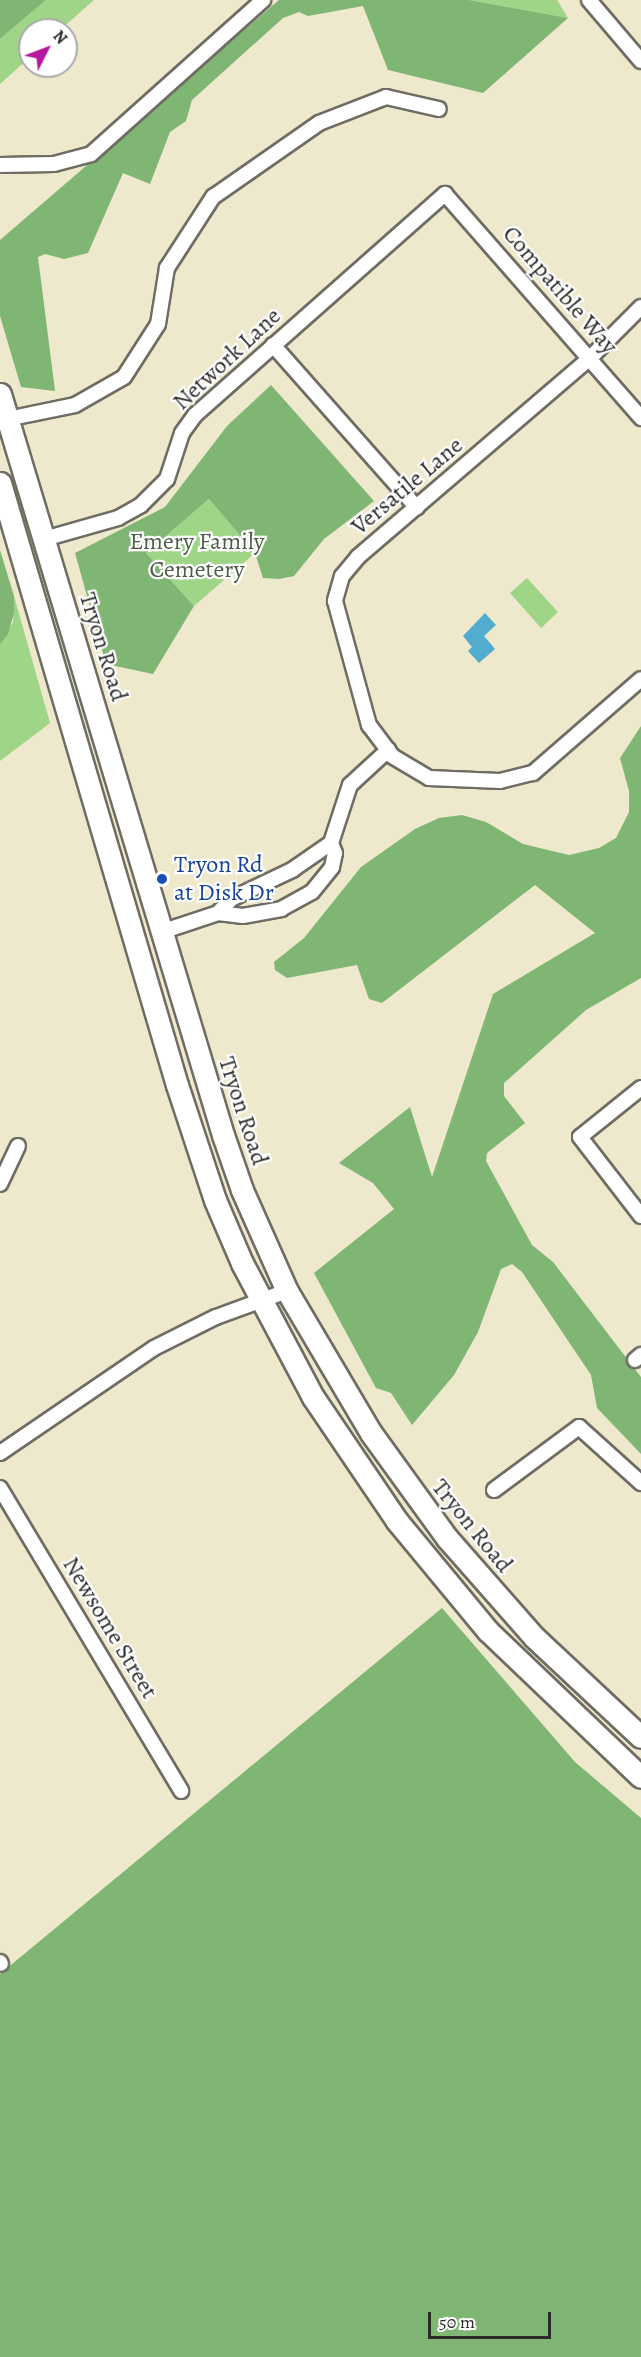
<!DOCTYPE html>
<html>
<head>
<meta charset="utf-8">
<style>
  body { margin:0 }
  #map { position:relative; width:641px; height:2357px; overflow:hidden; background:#eee8cc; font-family:Alegreya,serif }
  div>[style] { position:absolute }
  .green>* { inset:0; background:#9fd586 }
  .forest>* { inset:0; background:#7fb673 }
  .water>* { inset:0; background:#51accf }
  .roads { filter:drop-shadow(2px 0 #6f6d63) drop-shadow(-2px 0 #6f6d63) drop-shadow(0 2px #6f6d63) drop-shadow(0 -2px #6f6d63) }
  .street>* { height:14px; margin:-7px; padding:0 7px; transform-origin:7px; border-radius:7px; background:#fff }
  .primary>* { height:21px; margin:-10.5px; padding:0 10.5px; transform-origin:10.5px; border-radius:10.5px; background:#fff }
  .dots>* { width:16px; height:16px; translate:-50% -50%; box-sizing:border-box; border:3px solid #fff; border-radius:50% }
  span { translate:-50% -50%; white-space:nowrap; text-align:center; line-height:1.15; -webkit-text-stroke:4.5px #fff; paint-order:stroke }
  .street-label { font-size:24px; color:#2b2b2b }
  .park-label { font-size:24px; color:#4e5e46 }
  .transit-label { font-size:24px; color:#164399 }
  .left { translate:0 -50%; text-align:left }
  .north { position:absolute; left:18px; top:18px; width:60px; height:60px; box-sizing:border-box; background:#fff; border:2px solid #aaa; border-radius:50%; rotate:48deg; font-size:16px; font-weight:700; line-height:24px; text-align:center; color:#2b2b2b }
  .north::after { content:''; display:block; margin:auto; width:21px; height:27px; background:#b5179e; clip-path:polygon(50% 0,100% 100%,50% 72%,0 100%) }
  .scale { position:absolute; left:428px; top:2312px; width:123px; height:27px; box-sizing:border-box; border:3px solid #2b2b2b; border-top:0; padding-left:8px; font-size:18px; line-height:21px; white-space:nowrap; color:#2b2b2b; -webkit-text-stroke:4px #fff; paint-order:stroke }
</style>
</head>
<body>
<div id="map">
  <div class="green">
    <i style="clip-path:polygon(46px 0,94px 0,60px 30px,30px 30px,30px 57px,0 84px,0 39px)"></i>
    <i style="clip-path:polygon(469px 0,557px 0,568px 18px)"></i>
    <i style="clip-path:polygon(209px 499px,255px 553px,194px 606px,146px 553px)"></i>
    <i style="clip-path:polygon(527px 578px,558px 612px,541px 628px,510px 593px)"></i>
    <i style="clip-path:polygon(14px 596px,50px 723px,0 761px,0 644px,13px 622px)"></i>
  </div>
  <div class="forest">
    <i style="clip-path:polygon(0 0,46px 0,0 39px)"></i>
    <i style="clip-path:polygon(279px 0,469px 0,568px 18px,483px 93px,388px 70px,363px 6px,308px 16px,299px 12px,283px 18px,192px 100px,186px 121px,170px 132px,150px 184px,123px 173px,88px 253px,64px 259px,45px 254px,38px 257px,55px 391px,21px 387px,0 316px,0 240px)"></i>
    <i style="clip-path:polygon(271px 385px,374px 501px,324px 539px,294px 576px,279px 579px,263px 578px,255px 553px,209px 499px,146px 553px,194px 606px,153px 674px,106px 664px,75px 553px,165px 507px,227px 426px)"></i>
    <i style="clip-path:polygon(0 550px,14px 596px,14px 613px,8px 634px,0 644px)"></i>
    <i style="clip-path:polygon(641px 726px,641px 978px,586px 1010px,504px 1083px,504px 1096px,525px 1123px,487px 1153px,486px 1161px,532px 1245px,553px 1262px,641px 1377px,641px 1454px,597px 1408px,591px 1375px,522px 1272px,512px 1264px,501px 1269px,478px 1332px,454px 1375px,412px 1425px,391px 1393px,376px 1388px,314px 1273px,394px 1209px,373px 1183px,339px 1163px,410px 1107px,432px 1177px,493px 994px,595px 933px,535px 885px,382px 1003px,369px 999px,357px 965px,287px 978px,275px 970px,274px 962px,304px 938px,361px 867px,415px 829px,439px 818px,462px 815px,486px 822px,523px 844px,569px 855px,599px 848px,616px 838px,629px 812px,629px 791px,620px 758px)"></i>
    <i style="clip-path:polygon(442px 1608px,575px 1762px,641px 1818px,641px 2357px,0 2357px,0 1974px)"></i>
  </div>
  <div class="water">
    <i style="clip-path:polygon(485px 613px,496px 625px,484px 636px,495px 649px,479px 663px,468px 651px,472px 647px,463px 636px)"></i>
  </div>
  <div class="roads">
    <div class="street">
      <i style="left:589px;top:0;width:80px;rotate:49.6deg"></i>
      <i style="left:0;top:165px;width:54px;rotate:-1.1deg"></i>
      <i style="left:54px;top:164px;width:38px;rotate:-15deg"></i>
      <i style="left:91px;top:154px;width:231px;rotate:-41.8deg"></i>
      <i style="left:641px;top:307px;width:72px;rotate:135deg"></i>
      <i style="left:590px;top:358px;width:306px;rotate:139.4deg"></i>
      <i style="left:358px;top:557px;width:25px;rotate:130deg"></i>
      <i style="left:342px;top:576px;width:26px;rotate:106deg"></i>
      <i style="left:335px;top:601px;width:129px;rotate:74.7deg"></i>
      <i style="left:369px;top:725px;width:39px;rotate:53deg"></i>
      <i style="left:392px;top:756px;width:43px;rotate:30.7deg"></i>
      <i style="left:429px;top:778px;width:71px;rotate:2.4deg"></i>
      <i style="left:500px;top:781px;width:34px;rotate:-14deg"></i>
      <i style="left:533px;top:773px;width:143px;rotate:-41deg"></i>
      <i style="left:273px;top:345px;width:217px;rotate:48.5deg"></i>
      <i style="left:7px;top:419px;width:69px;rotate:-11.6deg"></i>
      <i style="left:75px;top:405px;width:56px;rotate:-29.7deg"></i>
      <i style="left:124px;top:377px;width:63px;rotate:-57.3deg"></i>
      <i style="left:158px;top:324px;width:57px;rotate:-80.9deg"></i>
      <i style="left:167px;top:268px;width:85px;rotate:-57.1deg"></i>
      <i style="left:213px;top:197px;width:129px;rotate:-34.9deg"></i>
      <i style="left:319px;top:123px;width:72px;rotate:-21.2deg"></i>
      <i style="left:386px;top:97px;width:54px;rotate:12.8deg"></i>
      <i style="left:44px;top:539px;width:77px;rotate:-15.8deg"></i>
      <i style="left:118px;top:518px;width:26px;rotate:-29deg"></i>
      <i style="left:141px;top:505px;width:37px;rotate:-45deg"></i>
      <i style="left:167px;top:479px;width:48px;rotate:-71.9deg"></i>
      <i style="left:182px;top:433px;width:22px;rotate:-54deg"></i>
      <i style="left:195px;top:415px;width:334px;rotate:-41.5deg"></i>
      <i style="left:445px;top:194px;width:298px;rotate:48.8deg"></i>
      <i style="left:218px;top:913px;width:19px;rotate:-47deg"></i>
      <i style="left:231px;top:899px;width:68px;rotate:-25.4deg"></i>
      <i style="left:292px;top:870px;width:47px;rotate:-34.7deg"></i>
      <i style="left:161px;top:932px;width:60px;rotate:-18.4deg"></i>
      <i style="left:218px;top:913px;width:25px;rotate:7deg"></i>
      <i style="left:243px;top:916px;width:39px;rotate:-10deg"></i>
      <i style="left:281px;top:909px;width:35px;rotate:-29deg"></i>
      <i style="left:312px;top:892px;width:32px;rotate:-51deg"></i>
      <i style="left:332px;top:867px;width:14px;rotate:-78deg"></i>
      <i style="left:335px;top:853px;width:11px;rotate:-112deg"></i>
      <i style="left:331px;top:843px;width:61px;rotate:-71.9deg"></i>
      <i style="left:350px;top:785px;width:52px;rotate:-42.6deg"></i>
      <i style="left:641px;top:1088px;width:78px;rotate:141.2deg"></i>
      <i style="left:580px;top:1137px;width:100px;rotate:52.3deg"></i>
      <i style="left:0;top:1184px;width:42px;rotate:-64.7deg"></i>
      <i style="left:635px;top:1360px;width:8px;rotate:-40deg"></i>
      <i style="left:0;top:1453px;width:186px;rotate:-34.3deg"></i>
      <i style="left:154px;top:1348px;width:69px;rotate:-26.6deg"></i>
      <i style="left:216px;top:1317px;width:76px;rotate:-20.1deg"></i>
      <i style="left:0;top:1488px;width:353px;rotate:59.1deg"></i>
      <i style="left:494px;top:1490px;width:106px;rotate:-36.5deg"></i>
      <i style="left:579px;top:1427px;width:84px;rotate:42.1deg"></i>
      <i style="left:0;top:1962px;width:2px;rotate:63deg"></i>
    </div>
    <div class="primary">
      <i style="left:0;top:394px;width:774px;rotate:73.25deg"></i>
      <i style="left:223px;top:1135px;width:58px;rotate:70.9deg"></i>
      <i style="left:242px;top:1190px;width:111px;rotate:66deg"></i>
      <i style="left:287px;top:1291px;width:165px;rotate:59.4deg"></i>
      <i style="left:371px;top:1433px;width:130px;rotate:54.1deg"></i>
      <i style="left:447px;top:1538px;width:132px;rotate:48.7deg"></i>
      <i style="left:534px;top:1637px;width:146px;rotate:43.1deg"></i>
      <i style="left:0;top:483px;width:627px;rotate:73.62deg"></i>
      <i style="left:177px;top:1085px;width:121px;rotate:71.7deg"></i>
      <i style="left:215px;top:1200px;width:69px;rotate:66.8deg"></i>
      <i style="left:242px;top:1263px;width:152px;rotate:62.1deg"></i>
      <i style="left:313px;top:1397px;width:150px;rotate:55.9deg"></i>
      <i style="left:397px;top:1521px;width:143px;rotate:50.4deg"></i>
      <i style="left:488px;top:1631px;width:211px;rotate:43.7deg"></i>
    </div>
  </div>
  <div class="dots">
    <i style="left:162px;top:879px;background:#1a4fb4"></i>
  </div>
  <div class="street-label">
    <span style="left:560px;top:290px;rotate:49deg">Compatible Way</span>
    <span style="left:227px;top:359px;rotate:-43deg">Network Lane</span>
    <span style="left:407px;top:486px;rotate:-40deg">Versatile Lane</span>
    <span style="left:103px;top:647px;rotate:73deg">Tryon Road</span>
    <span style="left:243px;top:1111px;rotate:72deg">Tryon Road</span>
    <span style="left:472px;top:1526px;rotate:51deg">Tryon Road</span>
    <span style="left:110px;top:1628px;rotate:59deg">Newsome Street</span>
  </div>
  <div class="park-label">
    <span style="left:197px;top:556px">Emery Family<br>Cemetery</span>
  </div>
  <div class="transit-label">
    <span class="left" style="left:174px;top:879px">Tryon Rd<br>at Disk Dr</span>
  </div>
  <div class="north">N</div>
  <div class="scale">50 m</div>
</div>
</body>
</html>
